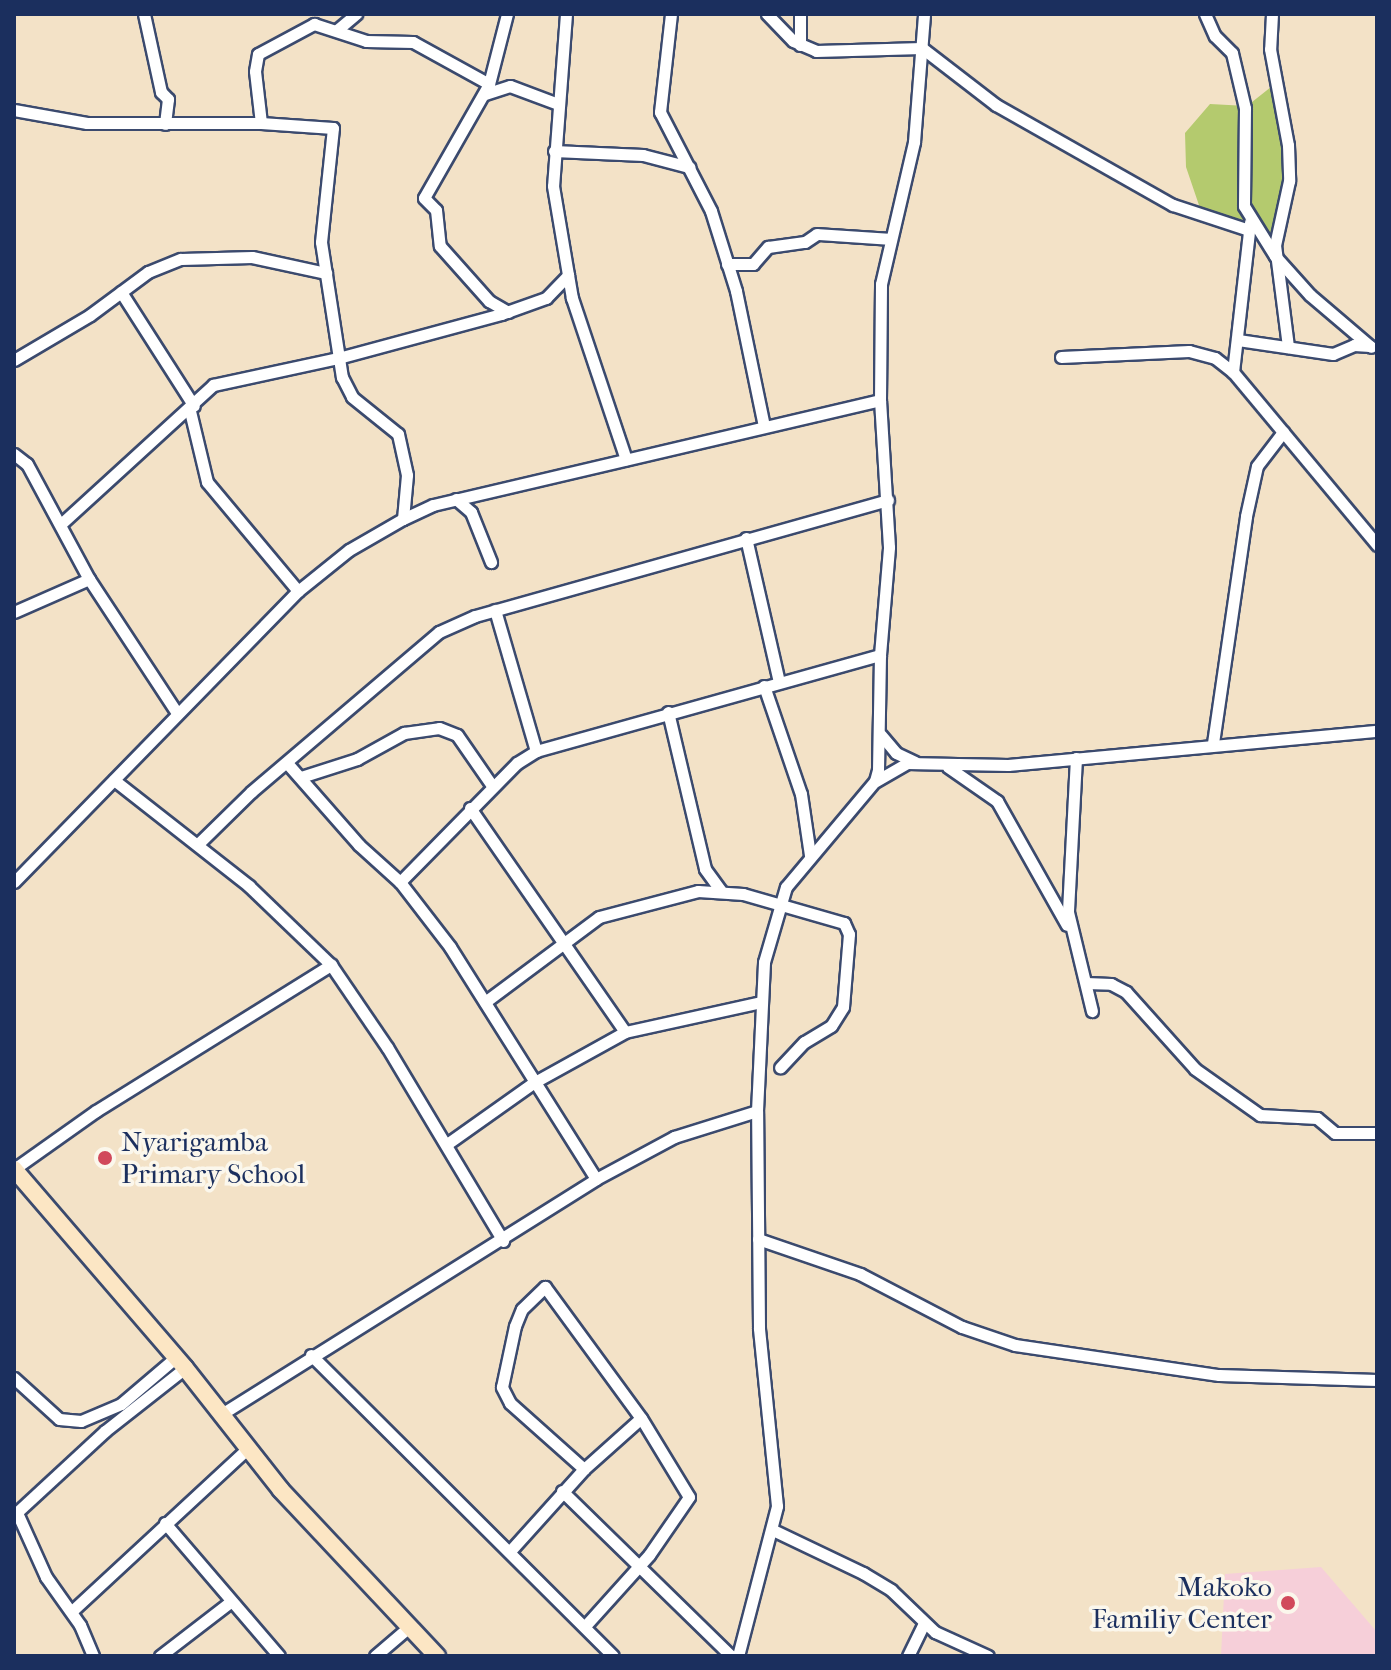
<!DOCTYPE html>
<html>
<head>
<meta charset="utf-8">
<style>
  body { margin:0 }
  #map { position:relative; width:1391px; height:1670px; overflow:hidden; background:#f3e2c7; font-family:"IM FELL French Canon",serif }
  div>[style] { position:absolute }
  .built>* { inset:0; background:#f6cfd9 }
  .green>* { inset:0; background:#b4ca6e }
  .roads { filter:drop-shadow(2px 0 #3b4a6e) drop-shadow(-2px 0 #3b4a6e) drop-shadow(0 2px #3b4a6e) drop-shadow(0 -2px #3b4a6e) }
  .street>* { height:11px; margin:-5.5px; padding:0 5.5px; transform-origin:5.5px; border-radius:5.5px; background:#fff }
  .secondary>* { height:16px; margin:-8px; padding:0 8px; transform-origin:8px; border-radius:8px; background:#fce6c4 }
  .dots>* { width:22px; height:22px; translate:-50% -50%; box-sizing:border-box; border:4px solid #fbf7ec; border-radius:50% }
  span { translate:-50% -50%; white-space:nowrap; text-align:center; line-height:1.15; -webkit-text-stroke:7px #fbf7ec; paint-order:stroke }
  .poi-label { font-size:28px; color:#1b2f5e }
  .left { translate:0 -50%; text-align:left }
  .right { translate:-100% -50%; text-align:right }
  .frame { position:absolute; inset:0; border:16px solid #1b2f5e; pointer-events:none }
</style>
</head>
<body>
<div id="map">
  <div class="built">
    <i style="clip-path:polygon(1321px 1567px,1377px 1632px,1377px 1656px,1221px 1656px,1225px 1574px)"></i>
  </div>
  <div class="green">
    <i style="clip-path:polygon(1271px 87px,1281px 99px,1291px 136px,1294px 195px,1281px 230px,1250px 237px,1237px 227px,1203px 217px,1186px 167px,1185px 133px,1210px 104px,1247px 106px)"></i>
  </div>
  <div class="roads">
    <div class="street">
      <i style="left:144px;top:14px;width:80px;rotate:77.7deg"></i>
      <i style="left:161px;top:92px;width:10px;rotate:45deg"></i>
      <i style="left:168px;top:99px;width:25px;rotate:97deg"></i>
      <i style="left:507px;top:14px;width:72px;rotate:104.4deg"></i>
      <i style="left:489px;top:84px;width:131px;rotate:119.7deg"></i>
      <i style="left:424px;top:198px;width:17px;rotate:45deg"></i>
      <i style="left:436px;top:210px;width:36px;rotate:84deg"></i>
      <i style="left:440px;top:246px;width:74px;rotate:48.3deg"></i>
      <i style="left:489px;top:301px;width:22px;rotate:30deg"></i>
      <i style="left:566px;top:14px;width:172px;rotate:94.3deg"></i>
      <i style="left:553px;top:186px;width:114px;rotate:80.4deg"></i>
      <i style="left:572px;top:298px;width:170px;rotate:71.5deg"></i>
      <i style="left:671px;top:14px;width:99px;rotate:96.4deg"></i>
      <i style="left:660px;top:112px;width:111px;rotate:62.7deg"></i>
      <i style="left:711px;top:211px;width:84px;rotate:72.6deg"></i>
      <i style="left:736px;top:291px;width:138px;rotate:78.3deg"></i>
      <i style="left:767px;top:14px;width:37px;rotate:46deg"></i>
      <i style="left:793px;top:41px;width:25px;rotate:23deg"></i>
      <i style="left:816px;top:51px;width:106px;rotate:-1.6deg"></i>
      <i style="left:922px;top:48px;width:93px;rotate:37.6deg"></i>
      <i style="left:996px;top:105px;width:203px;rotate:29.5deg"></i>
      <i style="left:1173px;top:205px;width:80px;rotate:18.2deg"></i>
      <i style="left:800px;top:14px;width:31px;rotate:90deg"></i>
      <i style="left:1205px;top:14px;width:24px;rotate:66deg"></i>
      <i style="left:1215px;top:36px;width:24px;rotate:45deg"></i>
      <i style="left:1232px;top:53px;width:57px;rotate:76.7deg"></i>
      <i style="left:1245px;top:108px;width:98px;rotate:90.6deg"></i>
      <i style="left:1244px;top:206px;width:59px;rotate:58.2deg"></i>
      <i style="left:1275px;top:256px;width:52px;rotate:48.1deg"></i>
      <i style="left:1310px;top:295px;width:80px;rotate:40.4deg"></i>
      <i style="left:1272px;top:14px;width:35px;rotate:93deg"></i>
      <i style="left:1270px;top:49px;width:98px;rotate:79.4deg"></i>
      <i style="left:1288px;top:145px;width:36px;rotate:88deg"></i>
      <i style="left:1289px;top:181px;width:66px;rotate:102.3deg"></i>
      <i style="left:1275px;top:245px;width:103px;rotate:82.7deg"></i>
      <i style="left:337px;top:30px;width:25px;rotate:-40deg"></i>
      <i style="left:485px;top:94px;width:26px;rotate:-18deg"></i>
      <i style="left:510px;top:86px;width:51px;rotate:20.6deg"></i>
      <i style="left:14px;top:110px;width:74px;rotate:10.1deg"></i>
      <i style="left:87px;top:123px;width:174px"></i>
      <i style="left:261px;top:123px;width:72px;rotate:4deg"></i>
      <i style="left:333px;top:128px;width:115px;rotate:96deg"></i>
      <i style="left:321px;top:242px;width:137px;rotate:81.2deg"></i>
      <i style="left:342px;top:377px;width:22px;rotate:63deg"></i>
      <i style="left:352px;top:397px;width:59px;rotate:38.8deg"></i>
      <i style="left:398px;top:434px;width:42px;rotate:77.6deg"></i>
      <i style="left:407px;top:475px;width:44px;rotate:95.2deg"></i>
      <i style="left:261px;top:123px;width:52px;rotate:-96.6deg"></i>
      <i style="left:255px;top:71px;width:17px;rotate:-80deg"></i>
      <i style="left:258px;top:54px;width:64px;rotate:-28.2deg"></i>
      <i style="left:314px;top:24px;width:55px;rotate:18.1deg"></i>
      <i style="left:366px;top:41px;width:47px;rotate:1.2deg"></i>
      <i style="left:413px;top:42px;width:87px;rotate:28.9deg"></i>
      <i style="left:554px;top:151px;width:89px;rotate:2.6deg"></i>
      <i style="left:643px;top:155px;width:48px;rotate:14.6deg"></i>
      <i style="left:727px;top:264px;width:26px"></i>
      <i style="left:753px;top:264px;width:23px;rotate:-49deg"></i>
      <i style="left:768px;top:247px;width:37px;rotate:-8deg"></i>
      <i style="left:805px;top:242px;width:14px;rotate:-34deg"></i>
      <i style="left:817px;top:234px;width:73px;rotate:3.9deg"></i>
      <i style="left:121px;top:292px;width:135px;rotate:57.4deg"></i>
      <i style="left:1238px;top:340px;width:96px;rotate:8.4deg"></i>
      <i style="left:1333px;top:354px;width:23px;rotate:-23deg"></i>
      <i style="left:1354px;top:345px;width:16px;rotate:4deg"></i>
      <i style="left:1061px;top:357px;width:128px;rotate:-2.7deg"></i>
      <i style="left:1189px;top:351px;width:27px;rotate:15deg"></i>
      <i style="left:1215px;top:358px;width:23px;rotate:38deg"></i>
      <i style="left:1233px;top:372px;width:225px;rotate:50.2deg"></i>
      <i style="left:14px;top:360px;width:88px;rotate:-30.6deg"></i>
      <i style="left:90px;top:315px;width:72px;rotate:-36.6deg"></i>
      <i style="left:148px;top:272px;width:35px;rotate:-22deg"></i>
      <i style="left:181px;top:259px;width:71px;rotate:-1.6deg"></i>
      <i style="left:252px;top:257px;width:76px;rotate:12.2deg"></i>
      <i style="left:1233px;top:372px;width:151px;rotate:-83.5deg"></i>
      <i style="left:190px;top:411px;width:73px;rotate:76.5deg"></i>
      <i style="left:207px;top:482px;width:142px;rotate:50.1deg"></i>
      <i style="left:14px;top:454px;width:16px;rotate:38deg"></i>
      <i style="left:27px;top:464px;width:131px;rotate:61.7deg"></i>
      <i style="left:89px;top:579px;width:160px;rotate:56.7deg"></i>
      <i style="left:456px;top:499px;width:20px;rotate:41deg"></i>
      <i style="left:471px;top:512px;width:54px;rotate:68.2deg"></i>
      <i style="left:62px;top:523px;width:205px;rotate:-42.4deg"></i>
      <i style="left:213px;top:385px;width:132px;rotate:-12.2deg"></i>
      <i style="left:342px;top:357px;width:165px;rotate:-15.1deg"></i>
      <i style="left:501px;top:314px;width:48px;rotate:-19.6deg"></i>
      <i style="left:546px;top:298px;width:32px;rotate:-46deg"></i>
      <i style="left:746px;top:538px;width:148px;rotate:77.1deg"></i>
      <i style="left:495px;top:610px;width:147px;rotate:73.8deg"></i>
      <i style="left:14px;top:612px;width:82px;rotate:-23.7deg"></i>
      <i style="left:764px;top:686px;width:114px;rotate:71.1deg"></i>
      <i style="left:801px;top:794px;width:62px;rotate:81.6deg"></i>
      <i style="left:668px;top:712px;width:161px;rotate:76.7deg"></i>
      <i style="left:705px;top:869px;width:27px;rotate:54deg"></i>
      <i style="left:881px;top:735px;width:23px;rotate:50deg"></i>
      <i style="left:896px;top:753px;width:21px;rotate:25deg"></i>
      <i style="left:1213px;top:743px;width:229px;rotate:-81.7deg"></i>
      <i style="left:1246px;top:516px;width:51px;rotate:-77.6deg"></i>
      <i style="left:1257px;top:466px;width:43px;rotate:-52.6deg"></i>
      <i style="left:1076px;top:758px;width:154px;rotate:93deg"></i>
      <i style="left:1068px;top:912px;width:102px;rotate:76.4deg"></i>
      <i style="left:287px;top:763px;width:109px;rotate:48.7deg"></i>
      <i style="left:359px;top:845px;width:55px;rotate:42.1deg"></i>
      <i style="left:400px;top:882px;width:82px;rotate:52.4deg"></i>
      <i style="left:450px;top:947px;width:274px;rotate:57.8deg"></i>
      <i style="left:948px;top:767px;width:60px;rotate:34.8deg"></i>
      <i style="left:997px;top:801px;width:142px;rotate:60.6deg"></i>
      <i style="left:301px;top:777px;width:59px;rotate:-17.8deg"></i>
      <i style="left:357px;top:759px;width:54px;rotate:-29deg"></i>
      <i style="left:404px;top:733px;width:35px;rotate:-8deg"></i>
      <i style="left:439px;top:728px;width:19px;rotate:21deg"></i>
      <i style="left:457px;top:735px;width:63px;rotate:55.3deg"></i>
      <i style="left:114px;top:780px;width:172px;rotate:38.1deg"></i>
      <i style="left:249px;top:886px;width:114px;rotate:43.9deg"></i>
      <i style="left:331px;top:965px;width:99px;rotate:55.7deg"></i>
      <i style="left:387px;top:1047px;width:226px;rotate:59.1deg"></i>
      <i style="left:876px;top:781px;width:36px;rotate:-30deg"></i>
      <i style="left:907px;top:763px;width:101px;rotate:1.1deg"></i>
      <i style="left:1008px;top:765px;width:371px;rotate:-5.3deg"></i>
      <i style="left:470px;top:808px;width:272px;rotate:55.3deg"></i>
      <i style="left:199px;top:843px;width:73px;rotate:-44.4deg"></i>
      <i style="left:251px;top:792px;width:247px;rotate:-40.4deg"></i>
      <i style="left:439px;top:632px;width:39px;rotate:-24deg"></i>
      <i style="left:475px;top:616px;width:429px;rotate:-15.7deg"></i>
      <i style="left:14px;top:882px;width:407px;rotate:-45.7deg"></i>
      <i style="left:298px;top:591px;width:65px;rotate:-38.8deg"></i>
      <i style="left:349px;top:550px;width:62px;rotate:-29.9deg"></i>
      <i style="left:403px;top:519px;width:33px;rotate:-25deg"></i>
      <i style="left:433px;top:505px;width:459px;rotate:-13.2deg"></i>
      <i style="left:400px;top:882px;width:167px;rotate:-45.5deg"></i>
      <i style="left:517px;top:763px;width:22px;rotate:-32deg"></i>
      <i style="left:536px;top:751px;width:357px;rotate:-15.6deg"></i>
      <i style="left:1086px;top:983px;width:25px;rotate:2deg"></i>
      <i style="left:1111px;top:984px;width:17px;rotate:28deg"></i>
      <i style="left:1126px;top:992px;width:103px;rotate:48.1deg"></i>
      <i style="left:1195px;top:1069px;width:80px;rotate:35.3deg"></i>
      <i style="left:1260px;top:1115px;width:57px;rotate:3deg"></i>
      <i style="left:1317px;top:1118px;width:23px;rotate:40deg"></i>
      <i style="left:1335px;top:1133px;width:42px"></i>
      <i style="left:485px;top:1002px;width:142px;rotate:-36.7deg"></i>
      <i style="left:599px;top:917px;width:102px;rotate:-14.7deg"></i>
      <i style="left:698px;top:891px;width:45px;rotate:3.8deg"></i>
      <i style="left:743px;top:894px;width:105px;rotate:16deg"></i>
      <i style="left:844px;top:923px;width:12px;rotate:66deg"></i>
      <i style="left:849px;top:934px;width:73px;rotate:94.7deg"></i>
      <i style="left:843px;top:1007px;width:22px;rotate:122deg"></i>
      <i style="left:831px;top:1026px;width:31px;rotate:149deg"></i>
      <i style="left:804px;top:1042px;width:35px;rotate:133deg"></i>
      <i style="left:447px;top:1144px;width:105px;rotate:-35.3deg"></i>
      <i style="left:533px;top:1083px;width:105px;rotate:-29deg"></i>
      <i style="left:625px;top:1032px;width:140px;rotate:-12.4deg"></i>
      <i style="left:14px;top:1169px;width:100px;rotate:-35.3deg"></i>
      <i style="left:96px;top:1111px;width:277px;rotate:-31.9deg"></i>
      <i style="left:758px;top:1239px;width:108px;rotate:18.9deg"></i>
      <i style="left:860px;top:1274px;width:115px;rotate:27.5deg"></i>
      <i style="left:962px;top:1327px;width:56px;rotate:18.8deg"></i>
      <i style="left:1015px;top:1345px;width:206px;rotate:8.4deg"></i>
      <i style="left:1219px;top:1375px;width:158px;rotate:1.8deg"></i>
      <i style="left:311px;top:1355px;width:426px;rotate:44.9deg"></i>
      <i style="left:14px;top:1378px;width:61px;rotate:42.3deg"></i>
      <i style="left:59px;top:1419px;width:22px;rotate:5deg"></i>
      <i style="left:81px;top:1421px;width:43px;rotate:-23deg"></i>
      <i style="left:121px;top:1404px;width:71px;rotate:-40.4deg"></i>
      <i style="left:220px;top:1415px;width:444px;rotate:-32.1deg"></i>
      <i style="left:596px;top:1179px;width:89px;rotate:-28.3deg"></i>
      <i style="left:674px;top:1137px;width:87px;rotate:-17.4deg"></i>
      <i style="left:584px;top:1469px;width:99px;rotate:-138.3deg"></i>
      <i style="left:510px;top:1403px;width:18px;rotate:-117deg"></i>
      <i style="left:502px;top:1387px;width:62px;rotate:-78deg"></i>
      <i style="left:515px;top:1326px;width:18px;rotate:-68deg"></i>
      <i style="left:522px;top:1309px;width:32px;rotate:-44deg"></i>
      <i style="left:545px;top:1287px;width:162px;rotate:53.8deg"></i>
      <i style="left:641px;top:1418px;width:92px;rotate:58.7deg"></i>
      <i style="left:689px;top:1497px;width:70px;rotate:124.6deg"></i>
      <i style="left:649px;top:1555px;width:94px;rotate:132deg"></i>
      <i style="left:562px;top:1491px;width:236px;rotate:44.3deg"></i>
      <i style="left:14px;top:1515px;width:124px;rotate:-42.7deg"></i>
      <i style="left:105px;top:1431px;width:102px;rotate:-38.2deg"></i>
      <i style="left:18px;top:1515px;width:68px;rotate:65.7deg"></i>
      <i style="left:46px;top:1577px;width:59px;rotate:54.7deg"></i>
      <i style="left:80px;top:1625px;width:34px;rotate:67deg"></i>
      <i style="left:165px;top:1523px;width:175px;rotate:49.4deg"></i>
      <i style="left:775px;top:1531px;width:98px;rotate:25.5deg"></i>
      <i style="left:863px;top:1573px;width:33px;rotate:31deg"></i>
      <i style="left:891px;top:1590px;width:61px;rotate:43.7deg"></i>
      <i style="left:935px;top:1632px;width:58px;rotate:24.4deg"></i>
      <i style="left:511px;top:1550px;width:109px;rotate:-48deg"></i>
      <i style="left:584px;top:1469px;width:76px;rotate:-41.8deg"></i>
      <i style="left:72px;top:1611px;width:240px;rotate:-42.8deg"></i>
      <i style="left:160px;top:1656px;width:88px;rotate:-37.6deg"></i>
      <i style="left:375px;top:1656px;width:45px;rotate:-40.5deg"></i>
      <i style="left:738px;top:1656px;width:155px;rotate:-75.4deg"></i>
      <i style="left:777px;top:1506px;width:179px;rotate:-95.8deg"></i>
      <i style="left:759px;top:1328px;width:217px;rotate:-90.5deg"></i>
      <i style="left:757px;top:1111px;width:149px;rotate:-87.3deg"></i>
      <i style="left:764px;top:962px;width:78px;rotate:-73.7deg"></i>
      <i style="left:786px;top:887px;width:138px;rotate:-50deg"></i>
      <i style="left:875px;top:781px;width:11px;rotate:-75deg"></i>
      <i style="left:878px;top:770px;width:115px;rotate:-89deg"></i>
      <i style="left:880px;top:655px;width:108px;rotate:-85.2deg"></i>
      <i style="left:889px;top:547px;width:147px;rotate:-93.5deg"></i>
      <i style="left:880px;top:400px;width:116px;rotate:-89.5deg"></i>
      <i style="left:881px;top:284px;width:146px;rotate:-76.9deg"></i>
      <i style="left:914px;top:142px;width:128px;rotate:-85.5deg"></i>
      <i style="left:908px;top:1656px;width:37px;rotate:-64deg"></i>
    </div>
    <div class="secondary">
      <i style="left:14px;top:1169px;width:262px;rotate:49.3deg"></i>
      <i style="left:185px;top:1368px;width:155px;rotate:51.8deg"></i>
      <i style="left:281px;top:1490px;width:228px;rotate:46.8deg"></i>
    </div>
  </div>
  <div class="dots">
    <i style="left:105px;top:1158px;background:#d1495b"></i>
    <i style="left:1288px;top:1603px;background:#d1495b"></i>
  </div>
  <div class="poi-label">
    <span class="left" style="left:121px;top:1158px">Nyarigamba<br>Primary School</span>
    <span class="right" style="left:1272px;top:1603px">Makoko<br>Familiy Center</span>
  </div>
  <div class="frame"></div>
</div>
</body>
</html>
